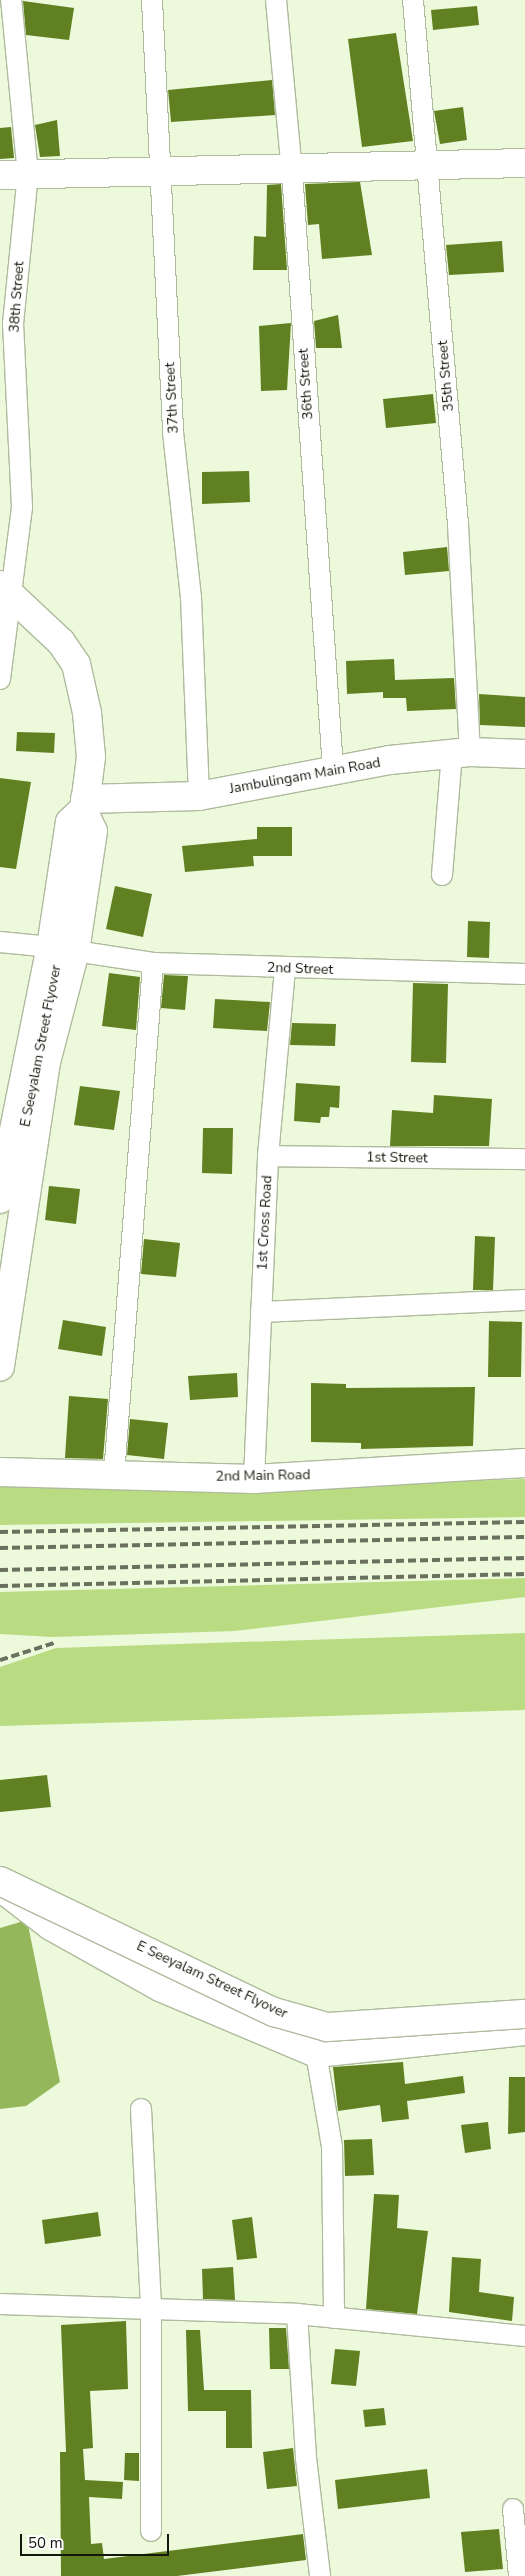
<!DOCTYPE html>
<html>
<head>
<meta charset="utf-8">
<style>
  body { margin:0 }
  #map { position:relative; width:525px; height:2576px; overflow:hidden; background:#ecf9da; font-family:"Nunito Sans",sans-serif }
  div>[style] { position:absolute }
  .green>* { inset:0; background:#b9dc83 }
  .water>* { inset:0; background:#95b75c }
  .building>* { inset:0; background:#618022 }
  .roads { filter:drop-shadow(1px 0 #aebb9d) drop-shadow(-1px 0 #aebb9d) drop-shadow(0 1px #aebb9d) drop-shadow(0 -1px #aebb9d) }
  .street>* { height:20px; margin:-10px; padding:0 10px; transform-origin:10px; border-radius:10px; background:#fff }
  .secondary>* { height:28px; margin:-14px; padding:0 14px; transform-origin:14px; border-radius:14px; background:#fff }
  .rail>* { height:4px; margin-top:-2px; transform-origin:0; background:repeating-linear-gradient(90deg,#69715e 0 8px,transparent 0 12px) }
  .bridges { filter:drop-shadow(1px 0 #aebb9d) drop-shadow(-1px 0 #aebb9d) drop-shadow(0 1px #aebb9d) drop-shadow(0 -1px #aebb9d) }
  .secondary-bridge>* { height:28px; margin:-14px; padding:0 14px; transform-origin:14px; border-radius:14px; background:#fff }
  span { translate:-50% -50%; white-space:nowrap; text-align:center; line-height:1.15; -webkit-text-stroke:5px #fff; paint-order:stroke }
  .street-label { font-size:14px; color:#13170c }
  .scale { position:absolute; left:20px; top:2534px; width:149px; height:22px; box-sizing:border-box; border:2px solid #13170c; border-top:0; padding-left:6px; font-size:15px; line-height:18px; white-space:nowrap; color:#13170c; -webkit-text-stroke:4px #fff; paint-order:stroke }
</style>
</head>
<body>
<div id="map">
  <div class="green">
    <i style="clip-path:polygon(525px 1479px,525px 1517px,0 1525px,0 1481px,256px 1488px)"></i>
    <i style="clip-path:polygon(525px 1578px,525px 1597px,234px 1631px,53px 1637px,0 1634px,0 1592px)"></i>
    <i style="clip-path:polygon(525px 1633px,525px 1710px,0 1726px,0 1667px,56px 1648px)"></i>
  </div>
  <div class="water">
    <i style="clip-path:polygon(27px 1920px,60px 2082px,26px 2106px,0 2109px,0 1928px)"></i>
  </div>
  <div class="building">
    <i style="clip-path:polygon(23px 1px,74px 8px,69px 40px,26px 35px)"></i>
    <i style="clip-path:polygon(477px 6px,479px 25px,433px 30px,431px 10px)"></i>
    <i style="clip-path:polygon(396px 33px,413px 141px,362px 147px,348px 39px)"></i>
    <i style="clip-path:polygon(272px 80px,275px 115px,171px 122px,168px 90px)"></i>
    <i style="clip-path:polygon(463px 107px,467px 140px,440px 144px,434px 111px)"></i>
    <i style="clip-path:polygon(57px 120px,60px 156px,40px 157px,35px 125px)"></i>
    <i style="clip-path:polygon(11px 127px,14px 158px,0 159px,0 128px)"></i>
    <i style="clip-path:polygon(360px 182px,372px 255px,322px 259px,319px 224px,308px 225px,305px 184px)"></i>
    <i style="clip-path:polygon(281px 184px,287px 270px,253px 270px,254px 236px,266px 237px,267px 185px)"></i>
    <i style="clip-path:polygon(502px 241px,504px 272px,449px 275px,446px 245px)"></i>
    <i style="clip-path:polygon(338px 315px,342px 348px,316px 348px,314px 321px)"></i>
    <i style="clip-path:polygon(291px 323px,287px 390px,261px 391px,259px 326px)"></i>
    <i style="clip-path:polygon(433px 394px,436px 423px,386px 428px,383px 399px)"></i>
    <i style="clip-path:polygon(249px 471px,250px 502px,202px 504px,202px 472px)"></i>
    <i style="clip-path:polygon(447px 547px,449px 571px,405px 575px,403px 552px)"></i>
    <i style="clip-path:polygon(394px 659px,395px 680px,454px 678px,456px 709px,407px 711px,406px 698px,383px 698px,383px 692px,347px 694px,346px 661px)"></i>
    <i style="clip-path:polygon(479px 694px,525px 697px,525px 727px,480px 725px)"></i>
    <i style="clip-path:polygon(17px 732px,55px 733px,54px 753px,16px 751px)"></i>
    <i style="clip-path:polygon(0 778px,31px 782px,16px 869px,0 867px)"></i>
    <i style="clip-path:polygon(257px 827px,292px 827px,292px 856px,253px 856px,254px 866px,185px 872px,182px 846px,257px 839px)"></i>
    <i style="clip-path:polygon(115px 886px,152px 894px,143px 937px,106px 929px)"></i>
    <i style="clip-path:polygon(468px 921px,490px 922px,489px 958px,467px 957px)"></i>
    <i style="clip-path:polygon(109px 973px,140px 977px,136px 1030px,102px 1026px)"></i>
    <i style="clip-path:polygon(164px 975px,188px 976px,185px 1010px,161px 1008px)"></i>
    <i style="clip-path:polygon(413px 983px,448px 984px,446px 1063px,411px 1062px)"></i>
    <i style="clip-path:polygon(215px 999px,270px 1002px,267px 1031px,213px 1028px)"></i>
    <i style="clip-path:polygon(292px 1023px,336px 1024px,335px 1046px,290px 1045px)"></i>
    <i style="clip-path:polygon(296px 1083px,340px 1086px,339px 1108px,330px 1107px,329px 1117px,321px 1117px,320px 1123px,294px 1121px)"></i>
    <i style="clip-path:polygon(80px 1086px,120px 1091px,114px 1130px,74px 1125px)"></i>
    <i style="clip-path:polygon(434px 1095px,492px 1099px,489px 1146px,390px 1146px,392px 1110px,433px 1113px)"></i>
    <i style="clip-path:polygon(203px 1128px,233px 1128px,232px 1174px,202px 1173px)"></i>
    <i style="clip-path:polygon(49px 1186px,80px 1189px,76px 1224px,45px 1220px)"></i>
    <i style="clip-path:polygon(475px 1236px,495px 1237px,493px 1290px,473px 1290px)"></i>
    <i style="clip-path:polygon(144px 1239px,180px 1243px,176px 1277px,141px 1274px)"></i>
    <i style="clip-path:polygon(63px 1320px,106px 1327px,102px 1356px,58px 1349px)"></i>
    <i style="clip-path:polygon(489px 1321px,522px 1322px,521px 1377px,488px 1377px)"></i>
    <i style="clip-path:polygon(237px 1373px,238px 1397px,190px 1400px,188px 1376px)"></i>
    <i style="clip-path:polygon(311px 1383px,346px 1384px,346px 1388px,475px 1387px,473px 1446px,361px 1449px,361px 1443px,311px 1442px)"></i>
    <i style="clip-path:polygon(69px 1396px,108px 1399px,103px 1459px,65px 1458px)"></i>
    <i style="clip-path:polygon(130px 1419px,168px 1423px,164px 1459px,127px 1455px)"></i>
    <i style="clip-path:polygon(47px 1775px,51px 1807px,0 1812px,0 1780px)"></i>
    <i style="clip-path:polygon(403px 2062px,405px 2084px,463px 2076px,465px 2093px,407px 2101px,409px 2119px,382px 2122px,380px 2105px,338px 2111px,333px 2067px)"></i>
    <i style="clip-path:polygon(509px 2077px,525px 2077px,525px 2132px,508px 2134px)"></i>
    <i style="clip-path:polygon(488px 2122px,491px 2149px,465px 2153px,461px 2125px)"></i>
    <i style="clip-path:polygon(372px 2139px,374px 2175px,345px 2176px,344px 2140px)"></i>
    <i style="clip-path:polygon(374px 2194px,399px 2195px,397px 2228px,428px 2231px,417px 2314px,366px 2309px)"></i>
    <i style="clip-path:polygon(98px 2212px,101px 2236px,45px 2244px,42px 2220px)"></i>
    <i style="clip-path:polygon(252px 2217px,257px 2258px,237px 2260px,232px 2220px)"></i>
    <i style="clip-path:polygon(452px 2257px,481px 2259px,479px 2292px,514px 2297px,512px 2321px,449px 2312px)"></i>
    <i style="clip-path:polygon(233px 2267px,235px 2300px,203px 2299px,202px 2269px)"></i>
    <i style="clip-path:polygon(126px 2321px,128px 2389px,90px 2391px,93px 2448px,83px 2449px,85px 2480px,123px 2482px,122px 2499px,89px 2497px,91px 2544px,102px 2543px,104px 2559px,303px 2534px,306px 2560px,177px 2576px,61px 2576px,60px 2452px,66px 2452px,61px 2325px)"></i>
    <i style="clip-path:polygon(269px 2328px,286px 2328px,289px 2369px,270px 2369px)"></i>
    <i style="clip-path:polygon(186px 2330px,200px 2330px,204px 2390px,251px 2390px,252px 2448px,226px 2448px,226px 2411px,188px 2411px)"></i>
    <i style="clip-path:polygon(335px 2349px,360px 2351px,356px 2386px,331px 2384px)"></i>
    <i style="clip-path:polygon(384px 2408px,386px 2425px,365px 2427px,363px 2410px)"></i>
    <i style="clip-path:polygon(293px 2448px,297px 2486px,267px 2489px,263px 2452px)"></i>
    <i style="clip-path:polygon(125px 2453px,139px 2453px,139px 2481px,124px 2480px)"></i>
    <i style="clip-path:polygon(427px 2469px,430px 2498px,338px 2509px,335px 2480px)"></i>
    <i style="clip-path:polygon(499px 2529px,503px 2569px,465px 2572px,461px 2532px)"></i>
  </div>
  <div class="roads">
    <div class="street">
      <i style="left:152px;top:0;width:433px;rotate:87.2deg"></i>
      <i style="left:173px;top:432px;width:166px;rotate:83.8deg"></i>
      <i style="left:191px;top:597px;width:199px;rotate:87.7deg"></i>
      <i style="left:276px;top:0;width:172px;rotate:84.7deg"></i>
      <i style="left:292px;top:171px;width:599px;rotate:86.08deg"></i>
      <i style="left:413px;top:0;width:526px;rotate:85.09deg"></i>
      <i style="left:458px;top:524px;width:228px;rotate:87deg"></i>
      <i style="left:0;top:679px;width:173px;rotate:-82.7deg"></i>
      <i style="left:22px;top:507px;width:183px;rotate:-92.8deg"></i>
      <i style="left:13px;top:324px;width:150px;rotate:-84.3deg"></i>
      <i style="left:28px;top:175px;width:176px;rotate:-95.5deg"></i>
      <i style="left:442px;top:875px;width:121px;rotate:-85.3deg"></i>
      <i style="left:0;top:942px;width:51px;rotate:5.6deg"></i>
      <i style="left:75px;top:951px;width:79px;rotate:8.7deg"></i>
      <i style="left:153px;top:963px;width:372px;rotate:1.7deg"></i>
      <i style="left:268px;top:1156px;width:257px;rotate:0.7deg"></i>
      <i style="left:261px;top:1312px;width:264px;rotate:-2.6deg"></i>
      <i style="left:114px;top:1475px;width:513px;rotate:-85.64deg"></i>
      <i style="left:254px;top:1479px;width:323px;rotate:-87.5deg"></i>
      <i style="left:268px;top:1156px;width:189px;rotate:-84.8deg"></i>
      <i style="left:316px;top:2053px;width:95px;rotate:80.3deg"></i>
      <i style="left:332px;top:2147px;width:171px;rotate:89.3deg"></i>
      <i style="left:141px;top:2109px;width:197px;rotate:87.1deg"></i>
      <i style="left:151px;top:2306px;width:225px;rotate:90deg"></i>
      <i style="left:0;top:2304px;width:297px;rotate:1.9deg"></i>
      <i style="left:297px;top:2314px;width:229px;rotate:5.5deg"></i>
      <i style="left:297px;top:2314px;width:144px;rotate:86.4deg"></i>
      <i style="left:306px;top:2458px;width:119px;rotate:83.2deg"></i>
      <i style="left:513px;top:2509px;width:67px;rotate:84.9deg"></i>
    </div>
    <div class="secondary">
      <i style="left:0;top:175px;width:525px;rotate:-1.31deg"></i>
      <i style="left:0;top:585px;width:83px;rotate:43.1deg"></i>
      <i style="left:61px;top:642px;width:27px;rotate:56deg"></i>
      <i style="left:76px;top:664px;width:50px;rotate:77.3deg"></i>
      <i style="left:87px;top:713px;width:44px;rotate:84.8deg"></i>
      <i style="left:91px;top:757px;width:72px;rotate:97.2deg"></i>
      <i style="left:85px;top:799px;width:114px;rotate:-1.5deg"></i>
      <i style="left:199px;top:796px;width:194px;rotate:-10.7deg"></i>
      <i style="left:390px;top:760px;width:80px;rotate:-5.7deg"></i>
      <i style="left:470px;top:752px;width:55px;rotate:2.1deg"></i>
      <i style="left:0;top:1199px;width:257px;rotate:-78.6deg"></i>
      <i style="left:51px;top:947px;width:126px;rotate:-81.4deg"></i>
      <i style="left:70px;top:822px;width:18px;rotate:-43deg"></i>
      <i style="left:83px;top:810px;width:23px;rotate:65deg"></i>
      <i style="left:93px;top:831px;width:121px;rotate:98.5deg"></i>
      <i style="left:75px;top:951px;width:115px;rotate:104.6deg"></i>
      <i style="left:46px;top:1062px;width:308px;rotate:98.6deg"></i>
      <i style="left:0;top:1472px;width:254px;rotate:1.6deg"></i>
      <i style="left:254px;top:1479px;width:271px;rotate:-3.4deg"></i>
      <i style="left:0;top:1887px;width:64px;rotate:37.4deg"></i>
      <i style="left:51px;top:1926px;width:125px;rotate:29.2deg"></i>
      <i style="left:160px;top:1987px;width:169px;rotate:22.9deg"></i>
      <i style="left:316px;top:2053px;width:210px;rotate:-6deg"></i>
    </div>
  </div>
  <div class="rail">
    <i style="left:0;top:1532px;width:525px;rotate:-1.09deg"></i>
    <i style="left:0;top:1548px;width:525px;rotate:-1.2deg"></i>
    <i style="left:0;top:1570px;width:525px;rotate:-1.31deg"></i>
    <i style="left:0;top:1586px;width:525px;rotate:-1.31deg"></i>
    <i style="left:0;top:1660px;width:57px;rotate:-17.5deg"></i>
  </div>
  <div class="bridges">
    <div class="secondary-bridge">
      <i style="left:0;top:1881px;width:304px;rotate:25.6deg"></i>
      <i style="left:274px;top:2012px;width:55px;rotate:15.8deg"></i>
      <i style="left:327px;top:2027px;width:198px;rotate:-3.8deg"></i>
    </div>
  </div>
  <div class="street-label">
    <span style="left:17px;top:297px;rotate:-86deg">38th Street</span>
    <span style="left:446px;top:376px;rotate:-95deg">35th Street</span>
    <span style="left:306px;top:384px;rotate:-94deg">36th Street</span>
    <span style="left:172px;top:398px;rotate:-93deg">37th Street</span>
    <span style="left:305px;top:776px;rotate:-10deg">Jambulingam Main Road</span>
    <span style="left:300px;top:969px;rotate:2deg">2nd Street</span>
    <span style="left:41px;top:1046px;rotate:-79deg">E Seeyalam Street Flyover</span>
    <span style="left:397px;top:1158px;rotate:1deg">1st Street</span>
    <span style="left:265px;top:1223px;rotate:-87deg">1st Cross Road</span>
    <span style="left:263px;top:1476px;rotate:-1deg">2nd Main Road</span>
    <span style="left:212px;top:1980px;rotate:25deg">E Seeyalam Street Flyover</span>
  </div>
  <div class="scale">50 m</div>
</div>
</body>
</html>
